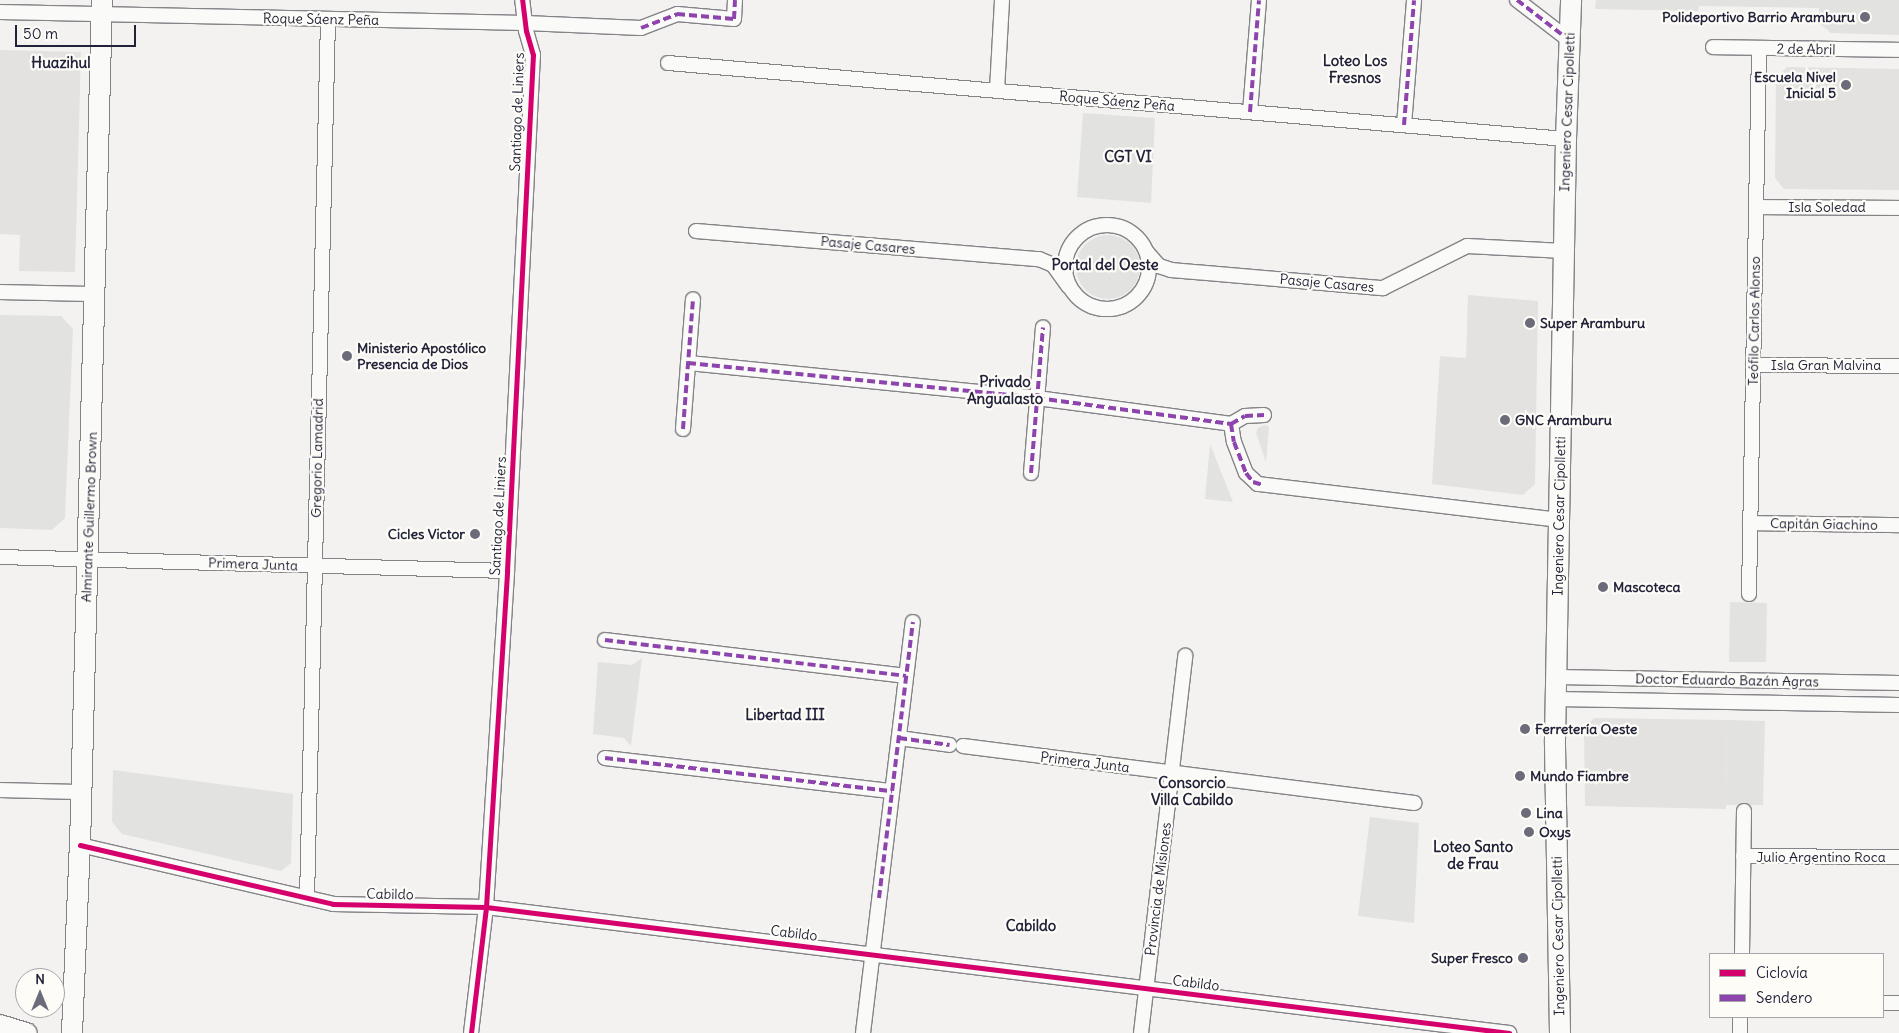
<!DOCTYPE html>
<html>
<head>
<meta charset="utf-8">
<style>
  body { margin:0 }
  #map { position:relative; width:1899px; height:1033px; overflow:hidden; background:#f3f2f0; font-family:Delius,sans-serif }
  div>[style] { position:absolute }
  .built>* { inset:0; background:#e3e2e1 }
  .green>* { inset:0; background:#e2e2e1 }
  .round { border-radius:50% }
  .roads { filter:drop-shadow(1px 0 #848488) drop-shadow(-1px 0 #848488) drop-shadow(0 1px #848488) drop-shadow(0 -1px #848488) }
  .street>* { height:14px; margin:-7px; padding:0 7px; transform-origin:7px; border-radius:7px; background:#fafaf8 }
  .street>.ring { margin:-7px; padding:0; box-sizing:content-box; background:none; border:14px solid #fafaf8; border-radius:50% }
  .secondary>* { height:20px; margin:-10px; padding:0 10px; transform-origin:10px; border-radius:10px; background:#fafaf8 }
  .quiet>* { height:4px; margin-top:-2px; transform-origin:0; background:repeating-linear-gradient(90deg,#8e44ad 0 8px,transparent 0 12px) }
  .cycleway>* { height:5px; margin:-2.5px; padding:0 2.5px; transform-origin:2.5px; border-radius:2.5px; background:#d6006c }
  .dots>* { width:14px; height:14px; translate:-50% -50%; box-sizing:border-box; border:2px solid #fdfcf7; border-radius:50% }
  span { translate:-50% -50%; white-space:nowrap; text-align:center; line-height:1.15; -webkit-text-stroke:4.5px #fdfcf7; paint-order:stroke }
  .poi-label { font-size:14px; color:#22223b; font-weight:700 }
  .right { translate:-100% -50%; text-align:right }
  .left { translate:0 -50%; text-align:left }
  .street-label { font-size:14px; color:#22223b }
  .neighbourhood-label { font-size:15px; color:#22223b; font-weight:700 }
  .legend { position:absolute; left:1709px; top:953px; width:175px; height:65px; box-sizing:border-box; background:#fdfcf7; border:1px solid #a5a5ac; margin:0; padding:6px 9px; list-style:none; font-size:15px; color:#22223b }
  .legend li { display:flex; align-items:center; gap:10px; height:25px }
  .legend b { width:25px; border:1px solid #a5a5ac }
  .north { position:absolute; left:15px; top:968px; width:50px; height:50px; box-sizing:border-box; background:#fdfcf7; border:1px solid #a5a5ac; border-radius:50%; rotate:0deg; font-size:14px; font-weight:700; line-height:20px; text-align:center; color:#22223b }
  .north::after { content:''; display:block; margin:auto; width:18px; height:22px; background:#6b6b7a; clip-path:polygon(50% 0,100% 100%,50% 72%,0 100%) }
  .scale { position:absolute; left:15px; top:25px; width:121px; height:22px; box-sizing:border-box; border:2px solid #22223b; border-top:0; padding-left:6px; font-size:15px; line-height:18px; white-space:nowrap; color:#22223b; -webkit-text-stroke:4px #fdfcf7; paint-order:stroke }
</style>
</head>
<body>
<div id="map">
  <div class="built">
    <i style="clip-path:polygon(0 50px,81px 52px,75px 272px,19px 271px,20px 235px,0 234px)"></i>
    <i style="clip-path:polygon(1787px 67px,1899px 69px,1899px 190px,1784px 189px,1775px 178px,1776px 78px)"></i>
    <i style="clip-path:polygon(1468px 295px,1538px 301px,1535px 484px,1523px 495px,1432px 484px,1440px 356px,1466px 358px)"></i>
    <i style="clip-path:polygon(1594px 718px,1727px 720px,1726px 809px,1585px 806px,1584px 729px)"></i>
  </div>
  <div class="green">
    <i style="clip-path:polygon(1596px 0,1899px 0,1899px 35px,1831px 33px,1819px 23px,1819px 8px,1699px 6px,1698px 11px,1595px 9px)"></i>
    <i style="clip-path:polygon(1083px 113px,1155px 118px,1151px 203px,1077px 197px)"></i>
    <i class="round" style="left:1076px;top:235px;width:64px;height:64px"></i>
    <i style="clip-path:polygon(0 315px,61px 316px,73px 329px,65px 518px,52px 530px,0 528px)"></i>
    <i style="clip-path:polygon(1265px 425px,1269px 427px,1266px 462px,1256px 433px,1258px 428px)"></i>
    <i style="clip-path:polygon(1210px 444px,1233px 502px,1205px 499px)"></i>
    <i style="clip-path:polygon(1730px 602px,1767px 603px,1766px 662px,1729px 662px)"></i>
    <i style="clip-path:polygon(642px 658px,631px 746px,624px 738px,593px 734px,598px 662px,632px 665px)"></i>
    <i style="clip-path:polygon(1727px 720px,1765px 721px,1763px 805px,1726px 805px)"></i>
    <i style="clip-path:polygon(113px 770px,293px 794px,291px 863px,281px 871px,122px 834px,112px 822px)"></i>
    <i style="clip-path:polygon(1370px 817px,1419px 823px,1414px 923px,1358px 916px)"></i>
  </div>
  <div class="roads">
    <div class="street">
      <i style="left:1517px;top:0;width:66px;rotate:37.6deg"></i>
      <i style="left:0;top:12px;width:525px;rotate:1.2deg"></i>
      <i style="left:525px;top:23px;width:116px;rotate:2.5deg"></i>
      <i style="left:641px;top:28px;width:39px;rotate:-21deg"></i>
      <i style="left:677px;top:14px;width:57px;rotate:5deg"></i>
      <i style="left:734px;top:19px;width:19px;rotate:-87deg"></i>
      <i style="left:1713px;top:47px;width:186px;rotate:0.9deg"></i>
      <i style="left:668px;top:63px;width:901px;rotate:4.84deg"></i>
      <i style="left:997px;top:90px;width:90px;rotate:-86.8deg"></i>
      <i style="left:1250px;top:112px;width:112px;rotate:-85.4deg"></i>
      <i style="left:1404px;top:125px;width:125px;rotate:-85.4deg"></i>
      <i style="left:1756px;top:207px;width:143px;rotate:0.4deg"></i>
      <i class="ring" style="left:1065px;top:225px;width:70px;height:70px"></i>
      <i style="left:696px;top:231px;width:344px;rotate:4.7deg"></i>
      <i style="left:1039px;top:259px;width:15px;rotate:23deg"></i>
      <i style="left:1053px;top:265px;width:27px;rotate:54deg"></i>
      <i style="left:1146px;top:251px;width:20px;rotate:49deg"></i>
      <i style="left:1159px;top:266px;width:13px;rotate:18deg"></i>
      <i style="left:1171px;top:270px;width:213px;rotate:4.9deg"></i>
      <i style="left:1383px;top:288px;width:94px;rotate:-26.6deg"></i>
      <i style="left:1467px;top:246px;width:97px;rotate:3deg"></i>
      <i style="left:0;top:292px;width:95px;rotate:1.2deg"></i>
      <i style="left:688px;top:363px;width:351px;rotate:5.7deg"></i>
      <i style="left:1037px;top:398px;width:196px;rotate:7.6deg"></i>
      <i style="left:1231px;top:424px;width:16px;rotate:-30deg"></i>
      <i style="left:1245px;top:416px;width:19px;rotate:-3deg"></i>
      <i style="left:1753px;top:365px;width:146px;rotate:0.4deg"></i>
      <i style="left:1231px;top:424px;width:18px;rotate:81deg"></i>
      <i style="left:1234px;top:442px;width:33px;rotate:69deg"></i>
      <i style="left:1246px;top:473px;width:16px;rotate:43deg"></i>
      <i style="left:1258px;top:484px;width:303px;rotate:6.8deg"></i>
      <i style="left:683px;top:429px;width:130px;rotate:-85.6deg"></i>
      <i style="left:1031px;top:473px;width:146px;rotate:-85.3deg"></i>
      <i style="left:1750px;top:523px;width:149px;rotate:0.8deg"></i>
      <i style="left:0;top:557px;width:507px;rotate:1.58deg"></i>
      <i style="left:1749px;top:594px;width:546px;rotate:-88.95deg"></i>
      <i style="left:605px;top:640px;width:303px;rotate:6.8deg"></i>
      <i style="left:1556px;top:677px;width:343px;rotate:1deg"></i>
      <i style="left:1556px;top:699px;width:343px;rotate:1deg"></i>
      <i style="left:899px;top:738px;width:51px;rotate:7.8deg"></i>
      <i style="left:963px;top:746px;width:455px;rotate:7.2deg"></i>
      <i style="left:605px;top:758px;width:289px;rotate:6.6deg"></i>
      <i style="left:0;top:790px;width:81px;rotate:1.4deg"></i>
      <i style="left:80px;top:845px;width:260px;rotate:13.1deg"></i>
      <i style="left:333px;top:904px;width:153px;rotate:1.1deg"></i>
      <i style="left:486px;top:907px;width:1031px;rotate:7.02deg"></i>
      <i style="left:1743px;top:856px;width:156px;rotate:0.4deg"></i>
      <i style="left:307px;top:898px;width:879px;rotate:-88.63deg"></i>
      <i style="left:1742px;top:954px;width:143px;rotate:-89.2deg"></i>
      <i style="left:1883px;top:1003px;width:16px"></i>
      <i style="left:471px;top:1033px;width:127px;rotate:-83.2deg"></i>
      <i style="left:486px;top:907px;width:337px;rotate:-86.4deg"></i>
      <i style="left:507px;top:571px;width:517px;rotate:-87.12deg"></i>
      <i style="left:533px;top:55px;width:25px;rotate:-106deg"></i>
      <i style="left:526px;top:31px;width:31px;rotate:-97deg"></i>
      <i style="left:863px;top:1033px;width:414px;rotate:-83.1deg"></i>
      <i style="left:1141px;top:1033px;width:380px;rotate:-83.3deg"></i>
      <i style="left:1740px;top:1033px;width:16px;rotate:-90deg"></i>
    </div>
    <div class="secondary">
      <i style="left:0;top:1025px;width:28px;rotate:17deg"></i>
      <i style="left:72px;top:1033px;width:188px;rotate:-87.6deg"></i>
      <i style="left:80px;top:845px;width:845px;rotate:-88.51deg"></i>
      <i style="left:1560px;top:1033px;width:293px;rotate:-91deg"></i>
      <i style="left:1555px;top:740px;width:601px;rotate:-88.95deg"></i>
      <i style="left:1566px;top:139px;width:139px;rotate:-87.9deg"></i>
    </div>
  </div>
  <div class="quiet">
    <i style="left:1517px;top:0;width:66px;rotate:37.6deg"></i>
    <i style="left:641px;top:28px;width:39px;rotate:-21deg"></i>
    <i style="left:677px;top:14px;width:57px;rotate:5deg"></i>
    <i style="left:734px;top:19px;width:19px;rotate:-87deg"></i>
    <i style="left:1250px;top:112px;width:112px;rotate:-85.4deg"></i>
    <i style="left:1404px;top:125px;width:125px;rotate:-85.4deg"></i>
    <i style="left:688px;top:363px;width:351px;rotate:5.7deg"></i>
    <i style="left:1037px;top:398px;width:196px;rotate:7.6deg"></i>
    <i style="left:1231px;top:424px;width:16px;rotate:-30deg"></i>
    <i style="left:1245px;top:416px;width:19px;rotate:-3deg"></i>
    <i style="left:1231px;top:424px;width:18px;rotate:81deg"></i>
    <i style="left:1234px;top:442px;width:33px;rotate:69deg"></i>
    <i style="left:1246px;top:473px;width:11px;rotate:52deg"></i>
    <i style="left:1253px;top:482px;width:10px;rotate:17deg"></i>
    <i style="left:683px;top:429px;width:130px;rotate:-85.6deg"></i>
    <i style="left:1031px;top:473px;width:146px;rotate:-85.3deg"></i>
    <i style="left:605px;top:640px;width:303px;rotate:6.8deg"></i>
    <i style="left:899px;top:738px;width:51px;rotate:7.8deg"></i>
    <i style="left:605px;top:758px;width:289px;rotate:6.6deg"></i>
    <i style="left:879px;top:898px;width:278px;rotate:-83deg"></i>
  </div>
  <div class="cycleway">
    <i style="left:80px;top:845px;width:260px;rotate:13.1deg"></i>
    <i style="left:333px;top:904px;width:153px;rotate:1.1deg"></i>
    <i style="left:486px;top:907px;width:1031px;rotate:7.02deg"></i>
    <i style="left:471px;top:1033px;width:127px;rotate:-83.2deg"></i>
    <i style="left:486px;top:907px;width:337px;rotate:-86.4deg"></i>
    <i style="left:507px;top:571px;width:517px;rotate:-87.12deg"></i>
    <i style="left:533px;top:55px;width:25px;rotate:-106deg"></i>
    <i style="left:526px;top:31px;width:31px;rotate:-97deg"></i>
  </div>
  <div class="dots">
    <i style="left:1865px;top:17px;background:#6b6b7a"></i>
    <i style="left:1846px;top:85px;background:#6b6b7a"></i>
    <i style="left:1530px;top:323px;background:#6b6b7a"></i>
    <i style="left:347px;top:356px;background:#6b6b7a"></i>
    <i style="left:1505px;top:420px;background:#6b6b7a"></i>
    <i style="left:475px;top:534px;background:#6b6b7a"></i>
    <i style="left:1603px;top:587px;background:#6b6b7a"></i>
    <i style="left:1525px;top:729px;background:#6b6b7a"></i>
    <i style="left:1520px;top:776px;background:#6b6b7a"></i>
    <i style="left:1526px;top:813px;background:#6b6b7a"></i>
    <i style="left:1529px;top:832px;background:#6b6b7a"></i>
    <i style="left:1523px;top:958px;background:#6b6b7a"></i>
  </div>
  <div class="poi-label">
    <span class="right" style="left:1855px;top:17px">Polideportivo Barrio Aramburu</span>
    <span class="right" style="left:1836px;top:85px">Escuela Nivel<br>Inicial 5</span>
    <span class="left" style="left:1540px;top:323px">Super Aramburu</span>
    <span class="left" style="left:357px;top:356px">Ministerio Apostólico<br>Presencia de Dios</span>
    <span class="left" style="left:1515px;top:420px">GNC Aramburu</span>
    <span class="right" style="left:465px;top:534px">Cicles Victor</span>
    <span class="left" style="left:1613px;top:587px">Mascoteca</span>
    <span class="left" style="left:1535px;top:729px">Ferretería Oeste</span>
    <span class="left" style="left:1530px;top:776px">Mundo Fiambre</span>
    <span class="left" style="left:1536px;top:813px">Lina</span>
    <span class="left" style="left:1539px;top:832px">Oxys</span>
    <span class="right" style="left:1513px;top:958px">Super Fresco</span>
  </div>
  <div class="street-label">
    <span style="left:321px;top:19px;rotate:1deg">Roque Sáenz Peña</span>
    <span style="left:1806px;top:49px;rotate:1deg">2 de Abril</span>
    <span style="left:1117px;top:101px;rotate:5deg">Roque Sáenz Peña</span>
    <span style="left:517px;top:112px;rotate:-88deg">Santiago de Liniers</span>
    <span style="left:1567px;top:112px;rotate:-88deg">Ingeniero Cesar Cipolletti</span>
    <span style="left:1827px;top:207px">Isla Soledad</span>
    <span style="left:868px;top:245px;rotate:5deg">Pasaje Casares</span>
    <span style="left:1327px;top:283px;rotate:5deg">Pasaje Casares</span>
    <span style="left:1754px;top:321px;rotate:-89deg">Teófilo Carlos Alonso</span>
    <span style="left:1826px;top:365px">Isla Gran Malvina</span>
    <span style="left:317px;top:458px;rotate:-89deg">Gregorio Lamadrid</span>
    <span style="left:498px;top:516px;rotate:-87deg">Santiago de Liniers</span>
    <span style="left:1559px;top:516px;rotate:-89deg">Ingeniero Cesar Cipolletti</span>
    <span style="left:89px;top:517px;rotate:-88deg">Almirante Guillermo Brown</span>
    <span style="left:1824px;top:524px;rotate:1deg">Capitán Giachino</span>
    <span style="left:253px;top:564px;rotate:2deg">Primera Junta</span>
    <span style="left:1727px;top:680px;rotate:1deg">Doctor Eduardo Bazán Agras</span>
    <span style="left:1085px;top:762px;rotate:7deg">Primera Junta</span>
    <span style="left:1821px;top:857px">Julio Argentino Roca</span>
    <span style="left:1158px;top:889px;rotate:-83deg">Provincia de Misiones</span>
    <span style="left:390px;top:894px;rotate:1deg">Cabildo</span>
    <span style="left:794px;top:933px;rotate:7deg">Cabildo</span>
    <span style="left:1558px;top:936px;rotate:-91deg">Ingeniero Cesar Cipolletti</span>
    <span style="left:1196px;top:983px;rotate:7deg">Cabildo</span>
  </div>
  <div class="neighbourhood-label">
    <span style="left:1355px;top:69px">Loteo Los<br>Fresnos</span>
    <span style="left:61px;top:63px">Huazihul</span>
    <span style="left:1128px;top:157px">CGT VI</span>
    <span style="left:1105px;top:265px">Portal del Oeste</span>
    <span style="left:1005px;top:390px">Privado<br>Angualasto</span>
    <span style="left:785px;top:715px">Libertad III</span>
    <span style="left:1192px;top:791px">Consorcio<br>Villa Cabildo</span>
    <span style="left:1473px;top:855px">Loteo Santo<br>de Frau</span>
    <span style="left:1031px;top:926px">Cabildo</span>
  </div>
  <ul class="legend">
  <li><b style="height:6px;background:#d6006c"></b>Ciclovía</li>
  <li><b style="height:6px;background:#8e44ad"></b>Sendero</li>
  </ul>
  <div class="north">N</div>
  <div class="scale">50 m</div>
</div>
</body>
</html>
